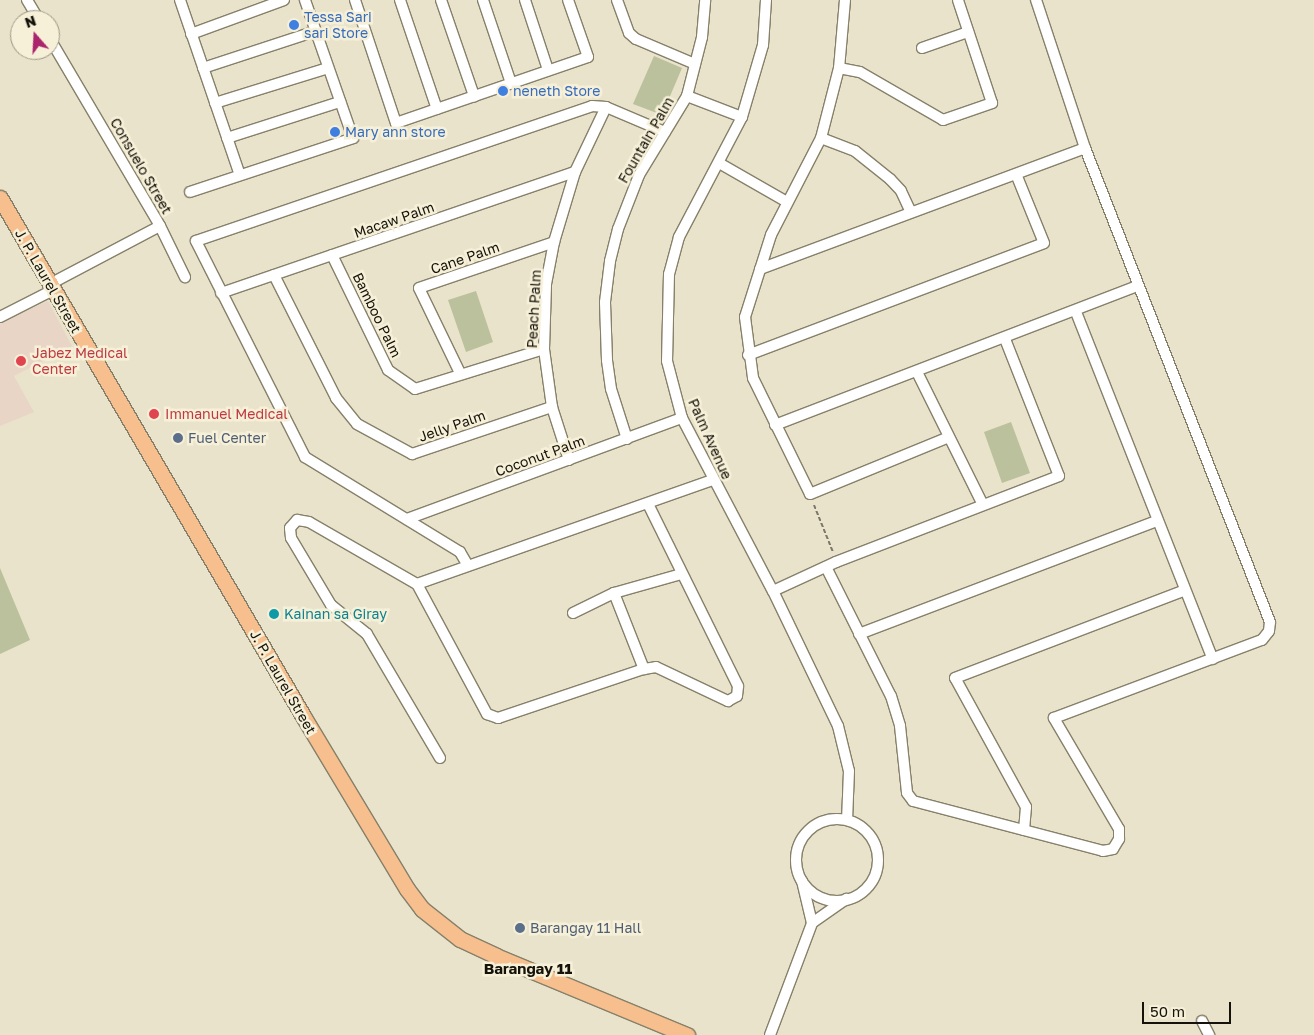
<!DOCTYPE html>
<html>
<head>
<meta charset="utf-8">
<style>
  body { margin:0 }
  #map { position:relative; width:1314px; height:1035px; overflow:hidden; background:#e9e3cb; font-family:"Golos Text",sans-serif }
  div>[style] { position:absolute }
  .medical>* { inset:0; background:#e8d5c5 }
  .green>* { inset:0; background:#bbc19c }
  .path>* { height:2px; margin-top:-1px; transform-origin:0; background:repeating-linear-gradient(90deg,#7c7868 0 4px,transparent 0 6.5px) }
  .roads { filter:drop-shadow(1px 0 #86806a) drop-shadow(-1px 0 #86806a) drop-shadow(0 1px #86806a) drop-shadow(0 -1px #86806a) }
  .street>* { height:10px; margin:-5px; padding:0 5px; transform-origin:5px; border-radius:5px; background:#fff }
  .street>.ring { margin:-5px; padding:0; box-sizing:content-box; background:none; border:10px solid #fff; border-radius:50% }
  .primary>* { height:15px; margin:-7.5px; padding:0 7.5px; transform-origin:7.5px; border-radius:7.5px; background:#f8bf8e }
  .dots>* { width:14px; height:14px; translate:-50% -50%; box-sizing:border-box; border:2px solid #f7f0d8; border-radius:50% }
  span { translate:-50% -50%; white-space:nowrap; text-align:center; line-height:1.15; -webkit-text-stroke:5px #f7f0d8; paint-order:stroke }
  .shop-label { font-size:14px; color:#366cbe }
  .left { translate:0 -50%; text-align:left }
  .street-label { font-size:14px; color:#14120a }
  .health-label { font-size:14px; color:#be3a42 }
  .service-label { font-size:14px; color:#4e5e75 }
  .culture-label { font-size:14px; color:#0d838f }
  .neighbourhood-label { font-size:15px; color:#14120a; font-weight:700 }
  .north { position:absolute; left:10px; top:10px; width:50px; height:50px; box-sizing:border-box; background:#f7f0d8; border:1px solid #9c9786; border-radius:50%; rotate:341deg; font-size:14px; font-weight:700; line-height:20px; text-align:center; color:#14120a }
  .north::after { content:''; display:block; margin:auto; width:18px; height:22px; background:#ab256c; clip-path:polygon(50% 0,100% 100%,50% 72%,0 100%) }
  .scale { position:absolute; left:1142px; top:1002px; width:89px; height:22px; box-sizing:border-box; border:2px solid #14120a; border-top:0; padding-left:6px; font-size:15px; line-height:18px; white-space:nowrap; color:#14120a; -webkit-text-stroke:4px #f7f0d8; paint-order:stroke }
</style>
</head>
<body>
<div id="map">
  <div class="medical">
    <i style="clip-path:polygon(48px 301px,72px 346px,14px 376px,34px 412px,0 426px,0 322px)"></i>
  </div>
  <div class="green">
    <i style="clip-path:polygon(654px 56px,682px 68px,662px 115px,633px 104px)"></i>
    <i style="clip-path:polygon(476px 291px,493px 342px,466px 352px,448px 300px)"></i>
    <i style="clip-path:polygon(1011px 422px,1030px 473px,1002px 483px,984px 432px)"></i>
    <i style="clip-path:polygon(0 568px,30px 640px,0 654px)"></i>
  </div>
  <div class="path">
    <i style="left:814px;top:505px;width:51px;rotate:68deg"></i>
  </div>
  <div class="roads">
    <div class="street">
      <i style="left:27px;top:0;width:23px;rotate:59deg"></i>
      <i style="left:180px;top:0;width:185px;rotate:71.1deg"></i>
      <i style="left:355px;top:0;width:130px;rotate:71.6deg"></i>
      <i style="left:396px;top:123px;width:203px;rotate:-19deg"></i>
      <i style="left:588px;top:57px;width:60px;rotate:-109.3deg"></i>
      <i style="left:400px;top:0;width:115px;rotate:71.3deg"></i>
      <i style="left:441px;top:0;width:102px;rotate:71deg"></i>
      <i style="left:483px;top:0;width:88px;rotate:71.4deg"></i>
      <i style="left:525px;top:0;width:74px;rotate:71.8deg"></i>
      <i style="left:617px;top:0;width:35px;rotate:70deg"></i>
      <i style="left:629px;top:33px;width:9px;rotate:41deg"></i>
      <i style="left:636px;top:39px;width:64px;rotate:23deg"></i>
      <i style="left:766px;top:0;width:45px;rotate:93.8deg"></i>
      <i style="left:763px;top:45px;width:75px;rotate:106.3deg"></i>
      <i style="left:742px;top:117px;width:136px;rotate:117.7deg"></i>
      <i style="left:679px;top:237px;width:38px;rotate:105deg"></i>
      <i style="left:669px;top:274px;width:87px;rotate:91.3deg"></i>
      <i style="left:667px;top:361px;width:59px;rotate:75.3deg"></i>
      <i style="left:682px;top:418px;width:195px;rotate:62.3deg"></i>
      <i style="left:773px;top:591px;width:150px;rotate:64.3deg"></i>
      <i style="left:838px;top:726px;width:46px;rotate:76.3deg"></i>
      <i style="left:849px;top:771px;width:49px;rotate:92.3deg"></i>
      <i style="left:845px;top:0;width:68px;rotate:95deg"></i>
      <i style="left:839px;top:68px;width:72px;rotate:104.4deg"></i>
      <i style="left:821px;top:138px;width:109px;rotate:117.3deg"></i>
      <i style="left:771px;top:235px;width:86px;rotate:107.6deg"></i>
      <i style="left:745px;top:317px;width:62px;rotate:82.5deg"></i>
      <i style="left:753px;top:378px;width:129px;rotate:63.8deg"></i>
      <i style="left:810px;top:494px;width:150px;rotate:-22.3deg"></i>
      <i style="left:191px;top:34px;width:99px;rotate:-20.1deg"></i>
      <i style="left:50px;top:39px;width:217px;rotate:59.5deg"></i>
      <i style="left:160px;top:226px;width:57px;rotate:63.9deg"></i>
      <i style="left:922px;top:48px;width:49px;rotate:-19.2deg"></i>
      <i style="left:203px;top:68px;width:119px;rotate:-18.1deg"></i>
      <i style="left:839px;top:68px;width:21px;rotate:11deg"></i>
      <i style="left:860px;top:72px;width:96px;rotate:30deg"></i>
      <i style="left:943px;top:120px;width:52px;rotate:-19.1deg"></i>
      <i style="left:992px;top:103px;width:108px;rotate:-108.3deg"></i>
      <i style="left:687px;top:96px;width:59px;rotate:20.9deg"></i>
      <i style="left:215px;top:103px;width:118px;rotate:-17.2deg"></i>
      <i style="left:227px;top:138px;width:119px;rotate:-17.7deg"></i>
      <i style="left:821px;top:138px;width:36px;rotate:21deg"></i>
      <i style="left:855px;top:151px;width:45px;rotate:38.7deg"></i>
      <i style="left:890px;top:179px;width:16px;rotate:47deg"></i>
      <i style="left:901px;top:191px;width:23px;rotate:65deg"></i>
      <i style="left:719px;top:163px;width:78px;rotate:29.8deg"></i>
      <i style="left:190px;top:192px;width:172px;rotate:-18.3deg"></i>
      <i style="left:353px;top:138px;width:146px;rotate:-109.2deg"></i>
      <i style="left:332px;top:255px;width:128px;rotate:64deg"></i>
      <i style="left:388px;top:370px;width:33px;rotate:35deg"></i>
      <i style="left:415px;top:389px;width:135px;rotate:-17.2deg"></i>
      <i style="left:760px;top:269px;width:347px;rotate:-20.4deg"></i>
      <i style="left:274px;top:275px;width:138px;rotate:63.2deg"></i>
      <i style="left:336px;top:398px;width:33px;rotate:51deg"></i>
      <i style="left:357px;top:424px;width:63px;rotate:28.6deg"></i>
      <i style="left:412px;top:454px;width:148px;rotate:-18.6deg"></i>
      <i style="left:50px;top:284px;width:124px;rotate:-27.8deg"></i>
      <i style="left:221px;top:293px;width:374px;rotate:-18.9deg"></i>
      <i style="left:1076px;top:312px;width:373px;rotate:68.5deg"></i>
      <i style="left:0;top:317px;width:59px;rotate:-27deg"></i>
      <i style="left:748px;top:355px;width:316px;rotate:-20.7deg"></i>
      <i style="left:1044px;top:243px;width:74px;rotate:-112.1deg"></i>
      <i style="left:917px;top:372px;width:148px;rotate:63.6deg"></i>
      <i style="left:460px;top:373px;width:94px;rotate:-115.8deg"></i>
      <i style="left:419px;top:288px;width:143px;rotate:-18.8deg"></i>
      <i style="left:775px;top:425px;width:389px;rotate:-21deg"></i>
      <i style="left:627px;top:439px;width:52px;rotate:-107.7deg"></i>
      <i style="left:611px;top:389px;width:29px;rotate:-98deg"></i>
      <i style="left:607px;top:360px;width:58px;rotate:-92deg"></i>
      <i style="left:605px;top:302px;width:41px;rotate:-83deg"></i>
      <i style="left:610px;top:261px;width:33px;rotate:-76deg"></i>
      <i style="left:618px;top:229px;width:58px;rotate:-68.7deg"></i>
      <i style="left:639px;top:175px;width:92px;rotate:-58.7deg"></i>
      <i style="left:687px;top:96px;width:61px;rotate:-75.7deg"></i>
      <i style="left:702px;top:37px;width:37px;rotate:-85deg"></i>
      <i style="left:569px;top:460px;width:56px;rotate:-107.8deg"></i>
      <i style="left:552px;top:407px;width:59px;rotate:-97.9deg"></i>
      <i style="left:544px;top:349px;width:65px;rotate:-88.2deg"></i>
      <i style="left:546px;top:284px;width:43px;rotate:-79.2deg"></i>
      <i style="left:554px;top:242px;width:73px;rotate:-73.3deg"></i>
      <i style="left:575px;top:172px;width:72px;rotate:-64.5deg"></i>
      <i style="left:407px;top:519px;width:293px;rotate:-20.2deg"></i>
      <i style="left:467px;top:564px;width:14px;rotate:-120deg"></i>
      <i style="left:460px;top:552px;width:182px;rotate:-148.5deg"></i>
      <i style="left:305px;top:457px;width:242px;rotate:-116.8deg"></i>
      <i style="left:196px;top:241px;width:418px;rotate:-18.8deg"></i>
      <i style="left:592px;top:106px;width:14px;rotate:4deg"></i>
      <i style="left:606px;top:107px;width:64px;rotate:23deg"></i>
      <i style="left:826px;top:567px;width:144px;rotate:63.3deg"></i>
      <i style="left:891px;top:696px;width:31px;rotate:73deg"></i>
      <i style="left:900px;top:726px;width:67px;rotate:84deg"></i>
      <i style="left:907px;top:793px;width:10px;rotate:53deg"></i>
      <i style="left:913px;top:801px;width:196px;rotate:14.7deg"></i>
      <i style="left:1103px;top:851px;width:10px;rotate:-11deg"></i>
      <i style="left:1113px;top:849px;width:12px;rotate:-59deg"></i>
      <i style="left:1119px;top:839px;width:10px;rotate:-90deg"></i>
      <i style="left:1119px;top:829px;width:129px;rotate:-120.4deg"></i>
      <i style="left:1054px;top:718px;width:222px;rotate:-20.6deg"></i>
      <i style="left:1262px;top:640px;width:11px;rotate:-52deg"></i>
      <i style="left:1269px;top:631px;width:9px;rotate:-84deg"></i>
      <i style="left:1270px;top:622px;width:509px;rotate:-111.32deg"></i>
      <i style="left:1085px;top:148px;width:156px;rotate:-108.3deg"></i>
      <i style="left:417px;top:584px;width:314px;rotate:-19.4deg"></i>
      <i style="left:773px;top:591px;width:69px;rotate:-24.7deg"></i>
      <i style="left:836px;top:562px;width:239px;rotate:-21.1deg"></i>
      <i style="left:1059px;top:476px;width:147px;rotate:-111.5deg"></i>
      <i style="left:614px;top:593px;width:82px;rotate:68.5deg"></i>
      <i style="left:573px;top:613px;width:46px;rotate:-26deg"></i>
      <i style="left:614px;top:593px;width:70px;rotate:-15.8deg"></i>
      <i style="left:859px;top:634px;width:319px;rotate:-20.8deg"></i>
      <i style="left:440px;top:758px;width:144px;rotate:-120.5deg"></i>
      <i style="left:367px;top:634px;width:46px;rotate:-141.1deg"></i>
      <i style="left:331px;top:605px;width:78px;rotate:-120.8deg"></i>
      <i style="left:291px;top:538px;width:10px;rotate:-96deg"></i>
      <i style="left:290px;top:528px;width:11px;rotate:-49deg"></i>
      <i style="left:297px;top:520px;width:12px;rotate:9deg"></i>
      <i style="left:309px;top:522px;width:125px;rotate:29.9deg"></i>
      <i style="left:417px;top:584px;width:148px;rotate:61.7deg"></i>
      <i style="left:487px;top:714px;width:12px;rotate:20deg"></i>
      <i style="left:498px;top:718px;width:154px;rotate:-18.6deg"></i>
      <i style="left:644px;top:669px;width:12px;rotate:-9deg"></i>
      <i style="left:656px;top:667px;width:80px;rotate:25.3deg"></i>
      <i style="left:728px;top:701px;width:10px;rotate:-29deg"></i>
      <i style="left:737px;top:696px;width:10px;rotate:-84deg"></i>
      <i style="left:738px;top:686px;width:203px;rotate:-116.3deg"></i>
      <i class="ring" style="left:796px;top:819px;width:72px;height:72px"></i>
      <i style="left:1024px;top:830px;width:23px;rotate:-85deg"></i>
      <i style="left:1026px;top:807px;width:147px;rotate:-118.8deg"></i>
      <i style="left:955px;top:678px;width:246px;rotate:-20.9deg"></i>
      <i style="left:812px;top:923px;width:42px;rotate:-35.2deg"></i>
      <i style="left:1202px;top:1021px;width:16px;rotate:63deg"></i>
      <i style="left:770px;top:1035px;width:120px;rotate:-69.4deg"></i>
      <i style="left:812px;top:923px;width:43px;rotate:-103.4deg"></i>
    </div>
    <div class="primary">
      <i style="left:0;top:198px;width:600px;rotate:59.67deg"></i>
      <i style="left:303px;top:716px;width:202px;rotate:59deg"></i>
      <i style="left:407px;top:889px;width:25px;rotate:53deg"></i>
      <i style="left:422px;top:909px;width:48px;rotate:38.3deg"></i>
      <i style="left:460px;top:939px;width:40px;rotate:25deg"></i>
      <i style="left:496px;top:956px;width:207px;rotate:22.5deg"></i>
    </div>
  </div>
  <div class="dots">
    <i style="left:294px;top:25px;background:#3f7fe0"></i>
    <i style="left:503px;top:91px;background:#3f7fe0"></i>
    <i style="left:335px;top:132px;background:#3f7fe0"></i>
    <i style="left:21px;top:361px;background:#e0444e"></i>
    <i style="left:154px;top:414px;background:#e0444e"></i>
    <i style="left:178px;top:438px;background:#5c6f8a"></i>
    <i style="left:274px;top:614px;background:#0f9aa8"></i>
    <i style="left:520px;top:928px;background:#5c6f8a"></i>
  </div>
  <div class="shop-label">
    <span class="left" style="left:304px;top:25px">Tessa Sari<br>sari Store</span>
    <span class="left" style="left:513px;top:91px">neneth Store</span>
    <span class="left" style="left:345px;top:132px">Mary ann store</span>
  </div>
  <div class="street-label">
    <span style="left:646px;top:140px;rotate:-60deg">Fountain Palm</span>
    <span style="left:141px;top:166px;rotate:60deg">Consuelo Street</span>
    <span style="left:394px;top:220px;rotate:-19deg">Macaw Palm</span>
    <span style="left:465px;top:258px;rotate:-19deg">Cane Palm</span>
    <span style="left:48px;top:281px;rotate:60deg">J. P. Laurel Street</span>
    <span style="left:534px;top:309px;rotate:-87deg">Peach Palm</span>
    <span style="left:377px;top:315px;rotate:64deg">Bamboo Palm</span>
    <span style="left:452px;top:426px;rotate:-19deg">Jelly Palm</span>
    <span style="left:710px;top:439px;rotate:66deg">Palm Avenue</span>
    <span style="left:540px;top:456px;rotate:-20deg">Coconut Palm</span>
    <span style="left:283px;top:682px;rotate:60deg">J. P. Laurel Street</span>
  </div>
  <div class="health-label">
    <span class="left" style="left:32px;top:361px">Jabez Medical<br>Center</span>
    <span class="left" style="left:165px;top:414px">Immanuel Medical</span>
  </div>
  <div class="service-label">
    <span class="left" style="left:188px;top:438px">Fuel Center</span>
    <span class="left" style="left:530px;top:928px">Barangay 11 Hall</span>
  </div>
  <div class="culture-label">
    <span class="left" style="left:284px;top:614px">Kainan sa Giray</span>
  </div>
  <div class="neighbourhood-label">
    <span style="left:528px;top:969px">Barangay 11</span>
  </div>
  <div class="north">N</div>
  <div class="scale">50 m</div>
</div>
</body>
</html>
